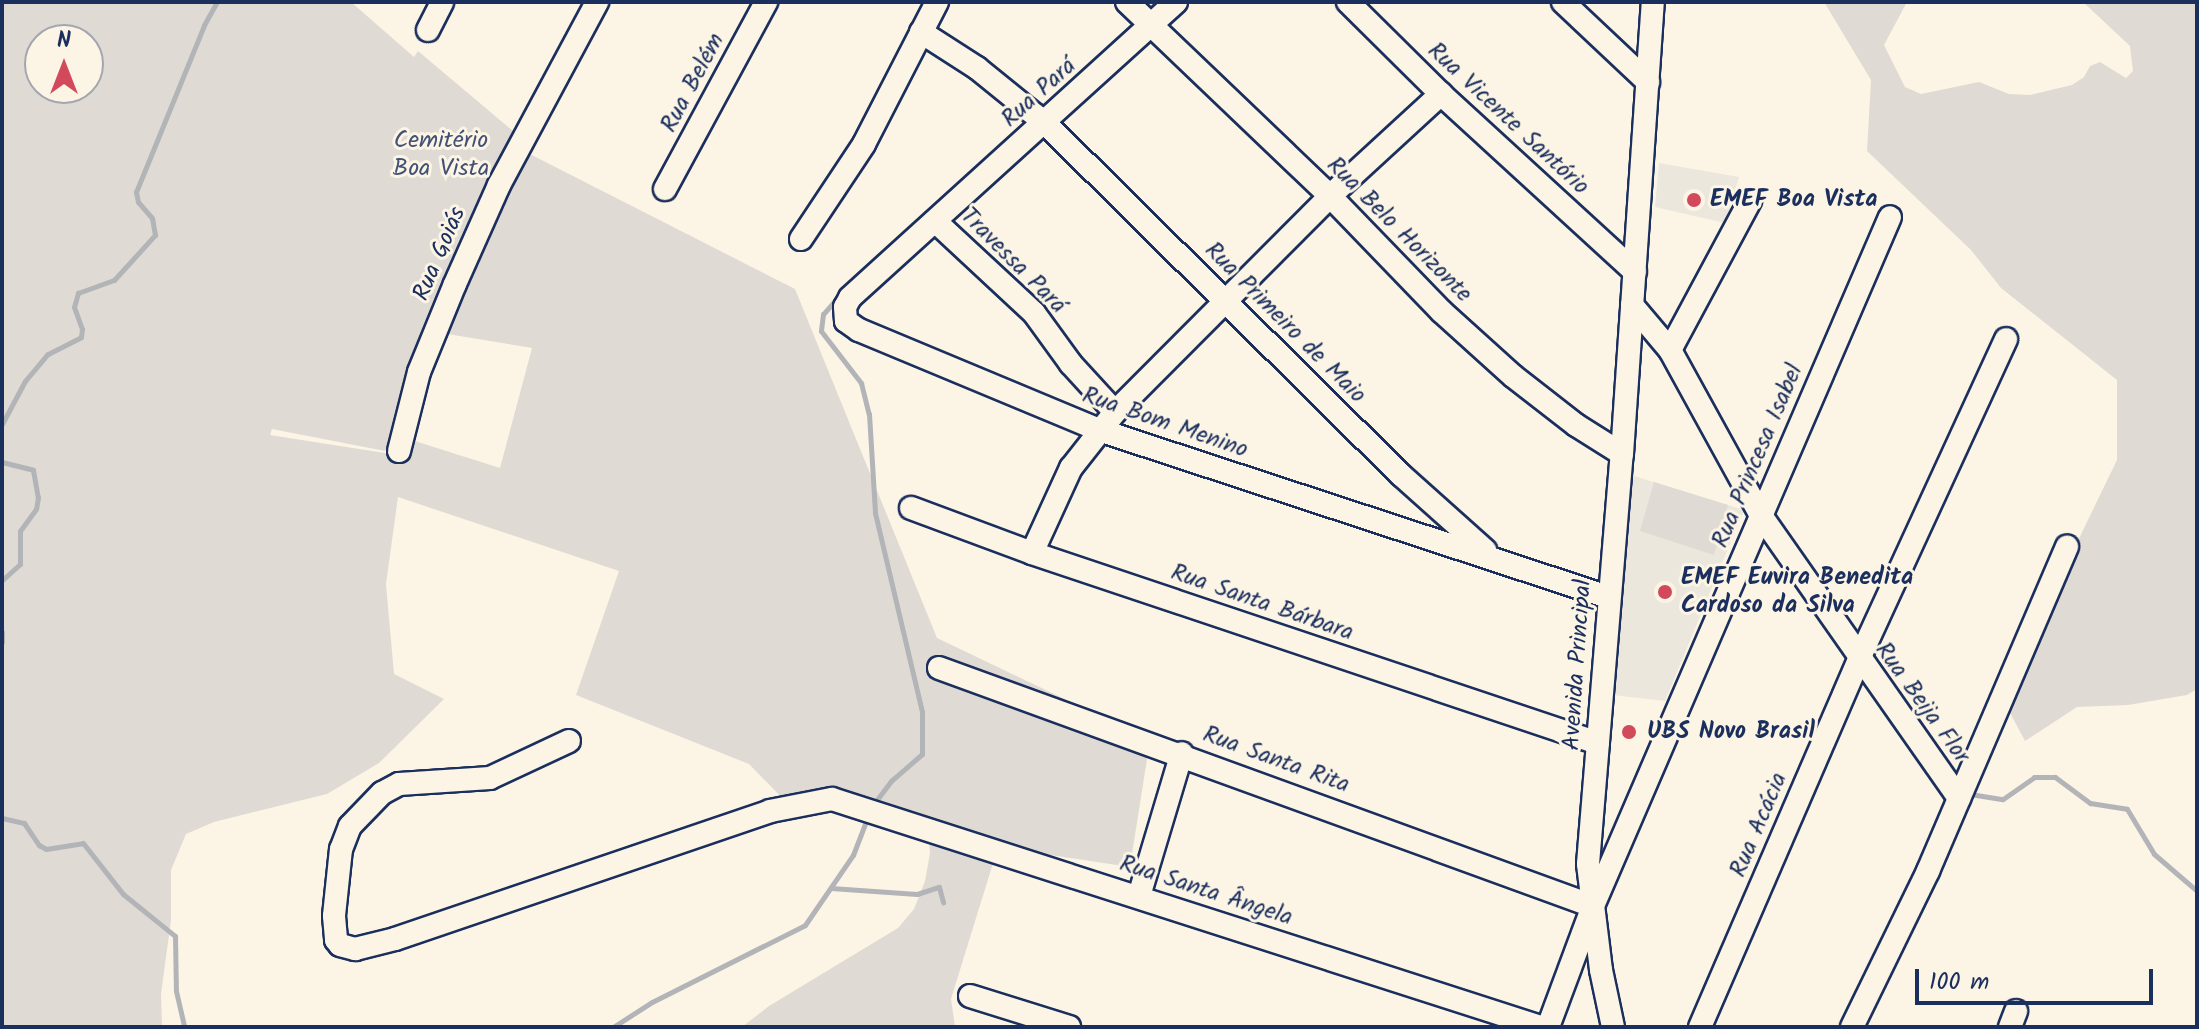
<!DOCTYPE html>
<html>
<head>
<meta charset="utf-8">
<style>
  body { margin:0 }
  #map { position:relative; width:2199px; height:1029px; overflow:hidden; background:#fcf5e5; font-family:Kalam,sans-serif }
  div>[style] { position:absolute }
  .built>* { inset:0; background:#ece7dc }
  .green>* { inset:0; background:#dfdbd4 }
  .stream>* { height:5px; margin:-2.5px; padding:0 2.5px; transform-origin:2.5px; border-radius:2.5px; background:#b2b4b8 }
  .roads { filter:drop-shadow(2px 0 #1b2f5e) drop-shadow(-2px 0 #1b2f5e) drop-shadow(0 2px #1b2f5e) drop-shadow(0 -2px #1b2f5e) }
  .minor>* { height:22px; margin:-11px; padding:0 11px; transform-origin:11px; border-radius:11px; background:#fcf5e5 }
  .dots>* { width:22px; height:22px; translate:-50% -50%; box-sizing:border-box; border:4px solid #fcf5e5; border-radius:50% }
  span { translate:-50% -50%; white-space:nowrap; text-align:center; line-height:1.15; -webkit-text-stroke:6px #fcf5e5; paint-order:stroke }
  .street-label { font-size:24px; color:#1b2f5e }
  .park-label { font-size:24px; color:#425176 }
  .poi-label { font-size:24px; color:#1b2f5e; font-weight:700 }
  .left { translate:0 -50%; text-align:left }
  .frame { position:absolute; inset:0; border:4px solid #1b2f5e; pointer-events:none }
  .north { position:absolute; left:24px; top:24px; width:80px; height:80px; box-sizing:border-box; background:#fcf5e5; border:2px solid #a2a6af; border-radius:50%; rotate:0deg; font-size:22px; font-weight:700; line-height:32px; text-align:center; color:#1b2f5e }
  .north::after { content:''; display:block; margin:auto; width:28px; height:36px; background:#d1495b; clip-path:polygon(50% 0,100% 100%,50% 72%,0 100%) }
  .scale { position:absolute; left:1915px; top:969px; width:238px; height:36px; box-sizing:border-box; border:4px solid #1b2f5e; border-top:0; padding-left:10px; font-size:24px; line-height:28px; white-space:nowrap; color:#1b2f5e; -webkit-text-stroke:6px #fcf5e5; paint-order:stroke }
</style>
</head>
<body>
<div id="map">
  <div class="built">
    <i style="clip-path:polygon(1659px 163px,1739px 177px,1725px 223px,1655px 207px)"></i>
    <i style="clip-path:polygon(1628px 474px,1744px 510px,1665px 701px,1612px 695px)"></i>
  </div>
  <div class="green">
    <i style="clip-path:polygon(evenodd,2px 2px,351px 2px,414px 57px,418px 51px,519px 136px,445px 293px,385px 451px,272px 429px,270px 435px,391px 454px,399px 436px,500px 468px,532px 348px,441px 333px,518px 148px,795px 289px,937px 638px,1150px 740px,1130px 867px,998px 847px,951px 999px,955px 1027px,742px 1027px,769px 1006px,898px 928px,914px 909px,925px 881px,930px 853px,928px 833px,906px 821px,786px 802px,749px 764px,576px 695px,619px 571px,398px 497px,386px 584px,394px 674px,444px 699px,379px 763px,327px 794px,214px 822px,186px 834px,171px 870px,171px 920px,161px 994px,162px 1027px,2px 1027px,2px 2px,40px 40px,88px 40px,88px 88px,40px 88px,40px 40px)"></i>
    <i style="clip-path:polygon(1824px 2px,1907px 2px,1884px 45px,1905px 87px,1921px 94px,1979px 82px,2009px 94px,2030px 95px,2072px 85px,2084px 77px,2090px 66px,2100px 62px,2126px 78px,2133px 71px,2130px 46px,2083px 2px,2197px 2px,2197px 689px,2187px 695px,2128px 705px,2077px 707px,2025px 741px,2008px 709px,2055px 588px,2117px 460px,2117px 380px,2001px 288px,1971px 250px,1867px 151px,1871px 80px)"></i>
    <i style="clip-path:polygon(1654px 482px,1728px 505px,1714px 555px,1640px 531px)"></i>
  </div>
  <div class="stream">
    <i style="left:1152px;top:7px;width:7px;rotate:-45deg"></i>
    <i style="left:1101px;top:55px;width:47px;rotate:-43.3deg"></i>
    <i style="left:845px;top:289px;width:33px;rotate:131deg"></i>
    <i style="left:823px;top:314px;width:17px;rotate:97deg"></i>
    <i style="left:821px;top:331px;width:66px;rotate:52.4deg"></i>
    <i style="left:861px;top:383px;width:32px;rotate:76deg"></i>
    <i style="left:869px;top:414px;width:99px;rotate:86.5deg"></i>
    <i style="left:875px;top:513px;width:204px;rotate:76.7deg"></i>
    <i style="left:922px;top:712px;width:42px;rotate:90deg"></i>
    <i style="left:922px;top:754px;width:41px;rotate:138.9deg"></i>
    <i style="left:891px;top:781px;width:25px;rotate:127deg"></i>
    <i style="left:2px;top:424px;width:49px;rotate:-61.9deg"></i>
    <i style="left:25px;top:381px;width:35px;rotate:-50deg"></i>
    <i style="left:48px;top:354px;width:37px;rotate:-27deg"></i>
    <i style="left:81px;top:337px;width:8px;rotate:-83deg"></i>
    <i style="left:82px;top:329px;width:23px;rotate:-110deg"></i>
    <i style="left:74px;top:307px;width:15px;rotate:-74deg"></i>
    <i style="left:78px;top:293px;width:38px;rotate:-20deg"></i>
    <i style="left:114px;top:280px;width:61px;rotate:-47.7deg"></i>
    <i style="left:155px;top:235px;width:17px;rotate:-100deg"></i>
    <i style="left:152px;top:218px;width:21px;rotate:-131deg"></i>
    <i style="left:138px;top:202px;width:10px;rotate:-101deg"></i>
    <i style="left:136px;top:192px;width:180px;rotate:-67.8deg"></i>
    <i style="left:204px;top:25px;width:26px;rotate:-61deg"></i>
    <i style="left:2px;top:462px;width:32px;rotate:14deg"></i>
    <i style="left:33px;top:470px;width:27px;rotate:80deg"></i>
    <i style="left:38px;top:497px;width:12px;rotate:99deg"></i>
    <i style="left:36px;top:509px;width:27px;rotate:126deg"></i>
    <i style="left:20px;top:531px;width:33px;rotate:90deg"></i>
    <i style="left:20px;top:564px;width:24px;rotate:138deg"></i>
    <i style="left:2px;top:632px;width:10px;rotate:90deg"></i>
    <i style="left:1970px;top:794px;width:33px;rotate:9deg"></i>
    <i style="left:2003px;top:799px;width:38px;rotate:-35deg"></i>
    <i style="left:2034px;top:777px;width:21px"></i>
    <i style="left:2055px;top:777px;width:44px;rotate:36.6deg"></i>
    <i style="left:2090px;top:803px;width:37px;rotate:9deg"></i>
    <i style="left:2127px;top:809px;width:52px;rotate:59deg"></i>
    <i style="left:2154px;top:854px;width:55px;rotate:40.6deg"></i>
    <i style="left:2px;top:818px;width:23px;rotate:13deg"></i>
    <i style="left:24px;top:823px;width:27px;rotate:56deg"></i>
    <i style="left:39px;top:845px;width:8px;rotate:30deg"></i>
    <i style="left:46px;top:849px;width:37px;rotate:-9deg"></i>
    <i style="left:83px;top:843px;width:65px;rotate:51.9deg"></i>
    <i style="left:123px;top:894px;width:67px;rotate:38.9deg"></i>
    <i style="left:175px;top:936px;width:55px;rotate:89deg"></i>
    <i style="left:176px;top:991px;width:37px;rotate:77deg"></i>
    <i style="left:831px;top:888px;width:86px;rotate:4deg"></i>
    <i style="left:917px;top:894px;width:23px;rotate:-18deg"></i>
    <i style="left:939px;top:887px;width:16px;rotate:75deg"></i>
    <i style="left:613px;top:1027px;width:46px;rotate:-32.7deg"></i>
    <i style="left:652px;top:1002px;width:171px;rotate:-26.7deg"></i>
    <i style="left:805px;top:925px;width:85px;rotate:-55.6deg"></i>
    <i style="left:853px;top:855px;width:39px;rotate:-69deg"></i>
  </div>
  <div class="roads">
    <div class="minor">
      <i style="left:1127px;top:2px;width:281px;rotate:43.7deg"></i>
      <i style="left:1330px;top:196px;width:160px;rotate:46deg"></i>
      <i style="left:1441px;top:311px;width:97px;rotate:42.1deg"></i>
      <i style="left:1513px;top:376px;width:80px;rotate:37.9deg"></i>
      <i style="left:1576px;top:425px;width:54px;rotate:32.2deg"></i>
      <i style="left:1176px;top:2px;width:440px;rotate:137.8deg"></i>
      <i style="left:850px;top:298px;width:10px;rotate:119deg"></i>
      <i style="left:845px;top:307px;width:14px;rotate:86deg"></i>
      <i style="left:846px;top:321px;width:16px;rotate:35deg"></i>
      <i style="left:859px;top:330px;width:260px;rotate:22.6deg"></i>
      <i style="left:1099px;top:430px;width:536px;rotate:18.16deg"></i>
      <i style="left:1348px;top:2px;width:131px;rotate:44.7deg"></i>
      <i style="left:1441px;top:94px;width:263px;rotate:42.5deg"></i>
      <i style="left:1563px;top:2px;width:117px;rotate:43.3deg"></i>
      <i style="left:428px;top:30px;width:31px;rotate:-63deg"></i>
      <i style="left:921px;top:32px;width:67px;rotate:32.7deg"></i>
      <i style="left:977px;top:68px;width:87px;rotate:39deg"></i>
      <i style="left:1045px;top:123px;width:501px;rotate:44.68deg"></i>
      <i style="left:1401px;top:475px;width:113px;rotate:41.8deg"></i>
      <i style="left:665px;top:189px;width:213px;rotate:-61.6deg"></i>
      <i style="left:935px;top:221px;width:135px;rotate:42.9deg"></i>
      <i style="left:1034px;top:313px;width:63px;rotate:54deg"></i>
      <i style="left:1071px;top:364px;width:65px;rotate:47.5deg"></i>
      <i style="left:801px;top:239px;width:114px;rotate:-56.4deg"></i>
      <i style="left:864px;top:144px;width:160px;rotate:-62.8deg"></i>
      <i style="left:1632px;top:305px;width:59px;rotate:49.8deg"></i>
      <i style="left:1670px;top:350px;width:187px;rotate:61.2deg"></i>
      <i style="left:1760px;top:514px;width:347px;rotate:55deg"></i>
      <i style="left:1670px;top:350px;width:171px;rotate:-61.8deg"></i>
      <i style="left:399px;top:451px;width:81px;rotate:-75.8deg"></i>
      <i style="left:419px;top:372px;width:95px;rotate:-67.8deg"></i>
      <i style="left:455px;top:284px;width:108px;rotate:-66deg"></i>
      <i style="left:499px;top:185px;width:208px;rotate:-61.8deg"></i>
      <i style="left:911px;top:508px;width:129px;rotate:20.4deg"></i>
      <i style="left:1032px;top:553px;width:597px;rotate:18.56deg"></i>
      <i style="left:1032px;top:553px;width:94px;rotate:-65.4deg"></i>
      <i style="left:1071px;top:468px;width:71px;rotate:-51.8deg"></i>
      <i style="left:1115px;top:412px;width:305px;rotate:-45.1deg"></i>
      <i style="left:1330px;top:196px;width:151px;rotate:-42.6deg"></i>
      <i style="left:939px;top:668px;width:696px;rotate:20deg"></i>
      <i style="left:569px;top:741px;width:87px;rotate:154.9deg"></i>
      <i style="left:490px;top:778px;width:91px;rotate:176.2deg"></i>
      <i style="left:399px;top:784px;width:19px;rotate:152deg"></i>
      <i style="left:382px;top:793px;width:46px;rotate:134.1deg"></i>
      <i style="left:350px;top:826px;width:25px;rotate:111deg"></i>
      <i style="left:341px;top:849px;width:67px;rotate:96deg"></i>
      <i style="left:334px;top:916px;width:24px;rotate:85deg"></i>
      <i style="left:336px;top:940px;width:6px;rotate:51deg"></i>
      <i style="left:340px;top:945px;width:16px;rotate:15deg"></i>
      <i style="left:355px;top:949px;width:41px;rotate:-14deg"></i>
      <i style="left:395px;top:939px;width:396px;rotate:-18.8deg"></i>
      <i style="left:770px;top:811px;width:63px;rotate:-11deg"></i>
      <i style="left:832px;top:799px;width:745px;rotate:17.83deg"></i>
      <i style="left:1139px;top:896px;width:149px;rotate:-73.3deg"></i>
      <i style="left:970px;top:996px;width:104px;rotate:17.4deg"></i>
      <i style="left:1548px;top:1027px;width:129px;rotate:-69.6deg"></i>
      <i style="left:1593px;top:906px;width:750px;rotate:-66.68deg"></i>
      <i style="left:1613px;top:1027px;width:58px;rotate:-101.9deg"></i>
      <i style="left:1601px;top:970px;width:107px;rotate:-97deg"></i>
      <i style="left:1588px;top:864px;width:411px;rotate:-85.3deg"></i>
      <i style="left:1622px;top:454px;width:453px;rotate:-86.1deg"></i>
      <i style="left:1700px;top:1027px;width:401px;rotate:-66.6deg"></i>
      <i style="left:1859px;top:659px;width:352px;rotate:-65.3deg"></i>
      <i style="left:1852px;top:1027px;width:174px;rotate:-64deg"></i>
      <i style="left:1928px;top:871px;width:353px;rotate:-66.8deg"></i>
      <i style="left:2010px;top:1027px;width:17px;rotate:-69deg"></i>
    </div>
  </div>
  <div class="dots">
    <i style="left:1694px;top:200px;background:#d1495b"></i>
    <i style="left:1665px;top:592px;background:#d1495b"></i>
    <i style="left:1629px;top:732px;background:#d1495b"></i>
  </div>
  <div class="street-label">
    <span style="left:693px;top:83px;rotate:-62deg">Rua Belém</span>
    <span style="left:1039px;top:93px;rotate:-42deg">Rua Pará</span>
    <span style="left:1508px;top:119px;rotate:43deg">Rua Vicente Santório</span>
    <span style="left:1399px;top:230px;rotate:45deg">Rua Belo Horizonte</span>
    <span style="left:440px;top:254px;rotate:-67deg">Rua Goiás</span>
    <span style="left:1013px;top:261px;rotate:45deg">Travessa Pará</span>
    <span style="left:1285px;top:323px;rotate:45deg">Rua Primeiro de Maio</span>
    <span style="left:1165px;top:423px;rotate:19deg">Rua Bom Menino</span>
    <span style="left:1758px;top:456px;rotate:-67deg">Rua Princesa Isabel</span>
    <span style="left:1262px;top:603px;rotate:19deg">Rua Santa Bárbara</span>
    <span style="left:1578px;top:665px;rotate:-86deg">Avenida Principal</span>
    <span style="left:1922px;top:703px;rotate:54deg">Rua Beija Flor</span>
    <span style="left:1276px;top:760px;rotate:20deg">Rua Santa Rita</span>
    <span style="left:1759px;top:825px;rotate:-67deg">Rua Acácia</span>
    <span style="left:1206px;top:891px;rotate:18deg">Rua Santa Ângela</span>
  </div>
  <div class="park-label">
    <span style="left:441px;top:155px">Cemitério<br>Boa Vista</span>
  </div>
  <div class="poi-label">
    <span class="left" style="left:1710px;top:200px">EMEF Boa Vista</span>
    <span class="left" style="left:1681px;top:592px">EMEF Euvira Benedita<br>Cardoso da Silva</span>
    <span class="left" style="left:1647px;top:732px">UBS Novo Brasil</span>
  </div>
  <div class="frame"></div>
  <div class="north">N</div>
  <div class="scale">100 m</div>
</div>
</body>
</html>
